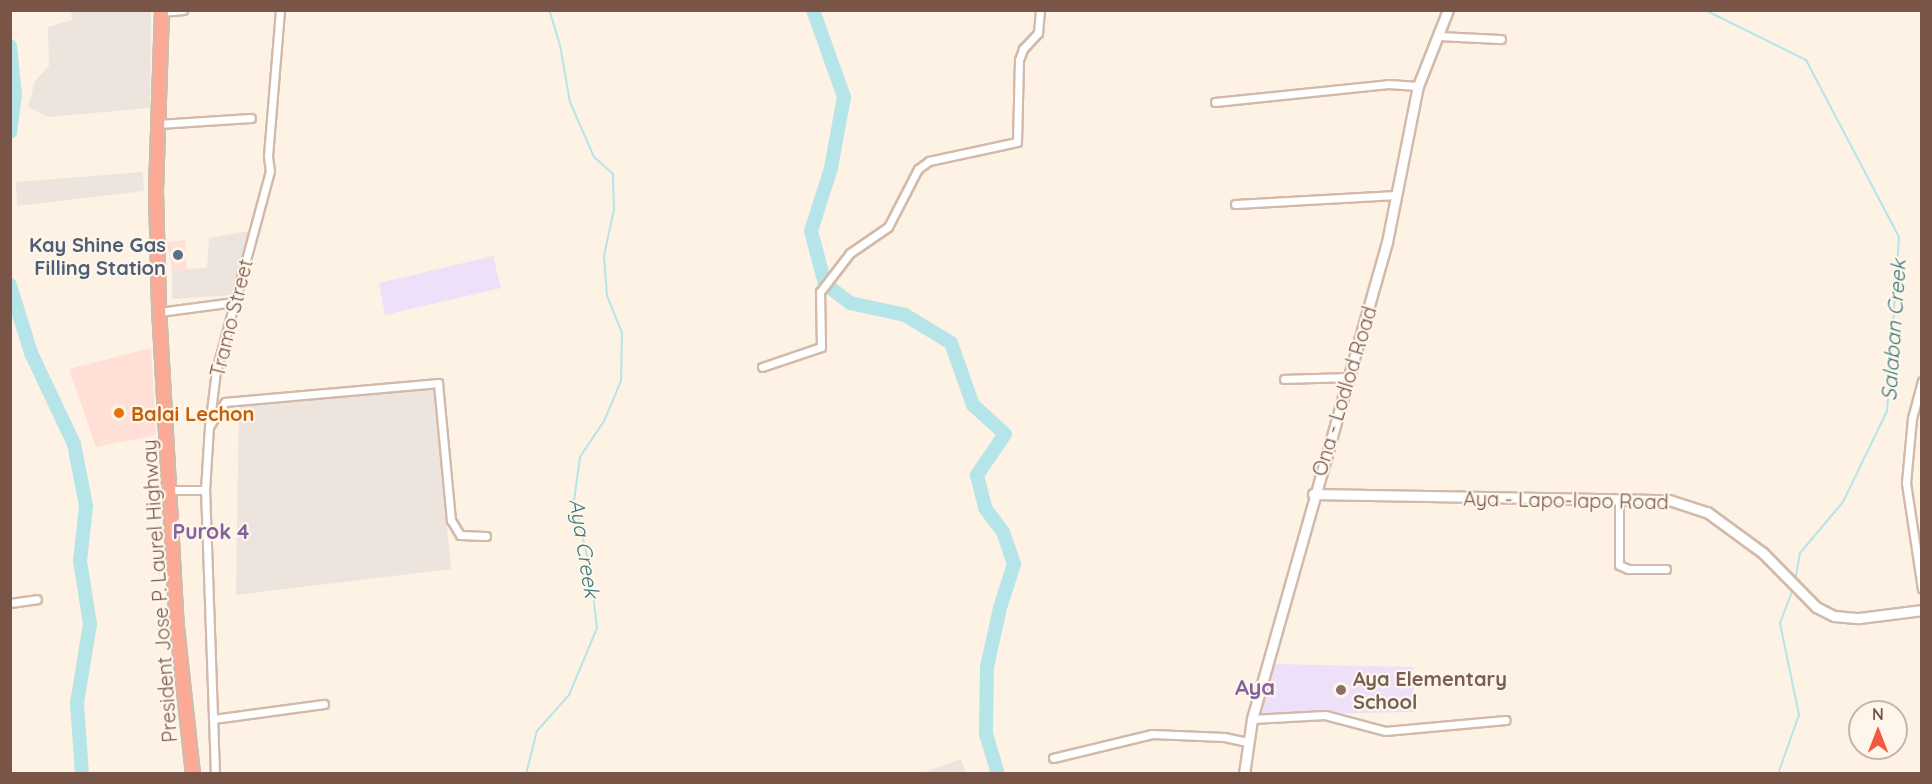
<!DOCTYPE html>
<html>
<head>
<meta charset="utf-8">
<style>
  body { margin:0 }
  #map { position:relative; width:1932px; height:784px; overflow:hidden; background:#fef2e4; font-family:Quicksand,sans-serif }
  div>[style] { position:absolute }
  .commercial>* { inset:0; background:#ffdfd6 }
  .industrial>* { inset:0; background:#ede4de }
  .education>* { inset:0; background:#efe0fa }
  .stream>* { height:2px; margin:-1px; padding:0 1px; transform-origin:1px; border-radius:1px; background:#b6e5e9 }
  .river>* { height:14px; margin:-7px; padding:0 7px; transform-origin:7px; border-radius:7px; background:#b6e5e9 }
  .roads { filter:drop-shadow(2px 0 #d2baab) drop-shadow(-2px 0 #d2baab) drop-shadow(0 2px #d2baab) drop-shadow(0 -2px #d2baab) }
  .street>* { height:7px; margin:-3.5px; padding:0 3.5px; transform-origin:3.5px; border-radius:3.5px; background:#fff }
  .secondary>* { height:9px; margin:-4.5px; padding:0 4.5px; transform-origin:4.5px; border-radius:4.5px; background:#fff }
  .highway>* { height:12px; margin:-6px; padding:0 6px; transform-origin:6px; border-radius:6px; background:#fca996 }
  .dots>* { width:16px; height:16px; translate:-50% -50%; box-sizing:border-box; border:3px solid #fff6eb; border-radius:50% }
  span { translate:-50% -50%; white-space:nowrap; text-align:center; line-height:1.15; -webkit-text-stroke:4.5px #fff6eb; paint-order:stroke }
  .service-label { font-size:20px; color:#4e5e75; font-weight:700 }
  .right { translate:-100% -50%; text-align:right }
  .street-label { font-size:20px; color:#785547 }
  .food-label { font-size:20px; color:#c56008; font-weight:700 }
  .left { translate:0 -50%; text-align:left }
  .education-label { font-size:20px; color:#785e54; font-weight:700 }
  .water-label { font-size:21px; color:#3a787e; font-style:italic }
  .neighbourhood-label { font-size:21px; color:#84629c; font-weight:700 }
  .quarter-label { font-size:22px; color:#84629c; font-weight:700 }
  .frame { position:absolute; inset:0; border:12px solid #785547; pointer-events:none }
  .north { position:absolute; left:1848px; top:700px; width:60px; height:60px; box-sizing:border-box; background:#fff6eb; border:2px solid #c9b6a9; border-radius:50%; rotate:0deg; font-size:16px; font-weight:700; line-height:24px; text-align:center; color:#785547 }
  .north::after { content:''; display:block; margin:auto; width:21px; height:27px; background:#f05a40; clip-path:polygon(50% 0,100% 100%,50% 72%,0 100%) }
</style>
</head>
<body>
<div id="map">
  <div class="commercial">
    <i style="clip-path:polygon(185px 240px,187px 269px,172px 270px,167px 242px)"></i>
    <i style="clip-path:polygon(151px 348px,156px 435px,96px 447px,69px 369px)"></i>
  </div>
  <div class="industrial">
    <i style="clip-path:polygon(71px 11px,151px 11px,150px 108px,48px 117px,28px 107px,35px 81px,49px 66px,48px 27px,72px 20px)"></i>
    <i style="clip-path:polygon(143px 172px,144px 191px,17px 206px,16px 182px)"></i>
    <i style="clip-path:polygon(249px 231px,232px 295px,172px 299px,172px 270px,207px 268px,209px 238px)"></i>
    <i style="clip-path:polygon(433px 382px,451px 569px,236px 595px,239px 404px)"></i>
    <i style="clip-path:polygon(961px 759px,966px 773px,922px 773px)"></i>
  </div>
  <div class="education">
    <i style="clip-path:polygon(493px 256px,501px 288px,385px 315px,379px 283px)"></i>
    <i style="clip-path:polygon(1275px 664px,1413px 667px,1414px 712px,1261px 715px)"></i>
  </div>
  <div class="stream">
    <i style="left:1705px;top:10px;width:113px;rotate:26.3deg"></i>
    <i style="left:1806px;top:60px;width:200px;rotate:62.3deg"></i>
    <i style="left:1899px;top:237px;width:174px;rotate:93.9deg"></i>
    <i style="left:1887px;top:411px;width:101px;rotate:115.8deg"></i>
    <i style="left:1843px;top:502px;width:67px;rotate:130.1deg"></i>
    <i style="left:1800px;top:553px;width:29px;rotate:100deg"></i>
    <i style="left:526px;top:774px;width:44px;rotate:-75.7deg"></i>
    <i style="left:537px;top:731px;width:48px;rotate:-48.4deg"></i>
    <i style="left:569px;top:695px;width:73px;rotate:-67.3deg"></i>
    <i style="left:597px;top:628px;width:60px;rotate:-96.7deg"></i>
    <i style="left:590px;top:568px;width:69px;rotate:-103.4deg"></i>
    <i style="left:574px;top:501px;width:44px;rotate:-82.2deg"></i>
    <i style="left:580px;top:457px;width:43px;rotate:-56.3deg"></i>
    <i style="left:604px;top:421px;width:43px;rotate:-67deg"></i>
    <i style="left:621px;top:381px;width:48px;rotate:-88.8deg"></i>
    <i style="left:622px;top:333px;width:40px;rotate:-112deg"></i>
    <i style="left:607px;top:296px;width:40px;rotate:-94.3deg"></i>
    <i style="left:604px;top:256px;width:48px;rotate:-78deg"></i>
    <i style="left:614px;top:209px;width:35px;rotate:-92deg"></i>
    <i style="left:613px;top:174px;width:25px;rotate:-138deg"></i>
    <i style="left:594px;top:157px;width:60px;rotate:-113.6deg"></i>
    <i style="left:570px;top:102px;width:58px;rotate:-100deg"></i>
    <i style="left:560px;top:45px;width:37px;rotate:-107deg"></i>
    <i style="left:1778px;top:774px;width:63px;rotate:-70.4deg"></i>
    <i style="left:1799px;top:715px;width:94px;rotate:-101.7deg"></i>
    <i style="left:1780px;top:623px;width:39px;rotate:-69deg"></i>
  </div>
  <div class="river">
    <i style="left:813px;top:10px;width:92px;rotate:70.4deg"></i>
    <i style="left:844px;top:97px;width:72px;rotate:100.4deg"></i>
    <i style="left:831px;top:168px;width:66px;rotate:107.6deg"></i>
    <i style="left:811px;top:231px;width:55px;rotate:75.2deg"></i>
    <i style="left:825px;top:284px;width:31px;rotate:37deg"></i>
    <i style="left:850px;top:303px;width:56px;rotate:12.3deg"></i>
    <i style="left:905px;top:315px;width:54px;rotate:31.3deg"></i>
    <i style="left:951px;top:343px;width:66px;rotate:70.5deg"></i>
    <i style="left:973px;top:405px;width:43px;rotate:42.2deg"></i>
    <i style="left:1005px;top:434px;width:50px;rotate:124.3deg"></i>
    <i style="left:977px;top:475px;width:34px;rotate:76deg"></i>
    <i style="left:985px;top:508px;width:30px;rotate:53deg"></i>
    <i style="left:1003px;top:532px;width:34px;rotate:71deg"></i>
    <i style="left:1014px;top:564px;width:46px;rotate:107.7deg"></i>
    <i style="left:1000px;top:608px;width:60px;rotate:102.4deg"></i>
    <i style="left:987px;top:667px;width:67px;rotate:90.9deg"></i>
    <i style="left:986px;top:734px;width:42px;rotate:73.3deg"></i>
    <i style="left:10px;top:46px;width:48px;rotate:84.1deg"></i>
    <i style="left:15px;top:94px;width:38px;rotate:97deg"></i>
    <i style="left:10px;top:285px;width:71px;rotate:72.8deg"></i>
    <i style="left:31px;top:353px;width:101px;rotate:64.7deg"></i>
    <i style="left:74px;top:444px;width:63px;rotate:79deg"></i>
    <i style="left:86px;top:506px;width:55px;rotate:96.2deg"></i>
    <i style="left:80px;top:561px;width:64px;rotate:81deg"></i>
    <i style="left:90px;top:624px;width:80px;rotate:99.3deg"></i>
    <i style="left:77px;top:703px;width:71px;rotate:86deg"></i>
  </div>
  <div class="roads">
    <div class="street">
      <i style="left:162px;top:12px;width:21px;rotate:-5deg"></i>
      <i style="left:1437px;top:36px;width:64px;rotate:2.7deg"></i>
      <i style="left:1215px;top:102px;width:174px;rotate:-5.9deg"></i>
      <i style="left:1388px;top:84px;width:30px;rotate:4deg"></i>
      <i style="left:158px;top:124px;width:93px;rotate:-3.7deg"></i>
      <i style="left:1235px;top:204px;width:162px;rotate:-3.2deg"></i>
      <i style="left:159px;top:312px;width:76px;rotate:-7.6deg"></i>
      <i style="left:762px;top:367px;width:62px;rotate:-18.7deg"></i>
      <i style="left:821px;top:347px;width:55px;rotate:-91deg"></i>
      <i style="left:820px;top:292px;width:49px;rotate:-52.4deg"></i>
      <i style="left:850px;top:253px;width:46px;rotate:-34.4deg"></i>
      <i style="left:888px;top:227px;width:65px;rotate:-62.7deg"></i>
      <i style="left:918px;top:169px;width:14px;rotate:-36deg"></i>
      <i style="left:929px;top:161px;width:90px;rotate:-12.2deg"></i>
      <i style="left:1017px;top:142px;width:82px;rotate:-88.6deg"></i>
      <i style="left:1019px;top:60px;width:12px;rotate:-70deg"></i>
      <i style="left:1023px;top:49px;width:22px;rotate:-47deg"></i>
      <i style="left:1038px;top:33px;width:23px;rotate:-85deg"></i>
      <i style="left:1284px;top:379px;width:64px;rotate:-1.8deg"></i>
      <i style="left:1922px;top:381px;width:38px;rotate:105deg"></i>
      <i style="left:1912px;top:418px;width:65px;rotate:95.3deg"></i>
      <i style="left:1906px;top:483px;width:107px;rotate:81.4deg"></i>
      <i style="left:210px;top:425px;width:27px;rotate:-57deg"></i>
      <i style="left:225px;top:402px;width:214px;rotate:-5.1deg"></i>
      <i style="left:438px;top:383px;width:138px;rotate:84.6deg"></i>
      <i style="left:451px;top:520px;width:17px;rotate:59deg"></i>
      <i style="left:460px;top:535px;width:26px;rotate:2deg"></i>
      <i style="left:169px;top:490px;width:36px"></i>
      <i style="left:1619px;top:499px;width:66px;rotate:90deg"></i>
      <i style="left:1619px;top:565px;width:10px;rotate:24deg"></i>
      <i style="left:1628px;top:569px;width:38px"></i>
      <i style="left:10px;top:603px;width:27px;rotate:-8deg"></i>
      <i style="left:213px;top:719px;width:112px;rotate:-7.7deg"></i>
      <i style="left:1252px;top:719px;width:73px;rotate:-3.1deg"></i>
      <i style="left:1325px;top:715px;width:62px;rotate:14.9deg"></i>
      <i style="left:1385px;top:731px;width:121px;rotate:-5.2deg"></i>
      <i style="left:1053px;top:758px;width:102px;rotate:-13.6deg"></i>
      <i style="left:1152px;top:734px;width:72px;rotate:2.4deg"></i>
      <i style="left:1224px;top:737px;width:24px;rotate:12deg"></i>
      <i style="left:215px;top:774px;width:284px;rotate:-92deg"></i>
      <i style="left:205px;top:490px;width:63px;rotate:-86.4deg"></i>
      <i style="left:209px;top:427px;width:56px;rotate:-82.9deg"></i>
      <i style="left:216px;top:371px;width:207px;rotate:-74.9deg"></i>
      <i style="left:270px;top:171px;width:15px;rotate:-98deg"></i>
      <i style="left:268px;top:156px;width:146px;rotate:-85.3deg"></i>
    </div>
    <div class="secondary">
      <i style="left:1313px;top:494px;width:356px;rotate:1deg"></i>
      <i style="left:1669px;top:500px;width:40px;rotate:18deg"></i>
      <i style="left:1707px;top:512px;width:69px;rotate:36.2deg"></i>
      <i style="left:1763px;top:553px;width:76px;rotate:45.5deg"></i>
      <i style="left:1816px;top:607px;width:20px;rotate:27deg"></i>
      <i style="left:1834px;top:616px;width:25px;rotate:5deg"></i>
      <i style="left:1859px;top:618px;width:64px;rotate:-7.2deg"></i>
      <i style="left:1244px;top:774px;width:56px;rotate:-81.7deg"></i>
      <i style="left:1252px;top:719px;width:496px;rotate:-74.2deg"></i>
      <i style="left:1387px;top:242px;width:159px;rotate:-78.8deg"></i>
      <i style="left:1418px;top:86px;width:82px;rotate:-68.5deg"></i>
    </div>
    <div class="highway">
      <i style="left:162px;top:10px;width:182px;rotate:91.9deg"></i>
      <i style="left:156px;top:192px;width:116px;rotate:88.5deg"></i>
      <i style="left:159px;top:308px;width:320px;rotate:86.8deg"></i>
      <i style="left:177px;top:627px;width:148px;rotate:83.8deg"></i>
    </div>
  </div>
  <div class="dots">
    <i style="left:178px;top:255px;background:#5c6f8a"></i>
    <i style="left:119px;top:413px;background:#e8710a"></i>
    <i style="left:1341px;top:690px;background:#8d6e63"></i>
  </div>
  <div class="service-label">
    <span class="right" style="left:166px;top:256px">Kay Shine Gas<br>Filling Station</span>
  </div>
  <div class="street-label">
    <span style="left:231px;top:318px;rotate:-76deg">Tramo Street</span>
    <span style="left:1344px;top:391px;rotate:-73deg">Ona - Lodlod Road</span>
    <span style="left:1566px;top:500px;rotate:1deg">Aya - Lapo-lapo Road</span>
    <span style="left:159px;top:591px;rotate:-94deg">President Jose P. Laurel Highway</span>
  </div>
  <div class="food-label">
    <span class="left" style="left:131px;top:413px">Balai Lechon</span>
  </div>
  <div class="education-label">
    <span class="left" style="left:1353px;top:690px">Aya Elementary<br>School</span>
  </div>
  <div class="water-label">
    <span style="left:1893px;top:330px;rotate:-86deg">Salaban Creek</span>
    <span style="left:585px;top:548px;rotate:81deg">Aya Creek</span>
  </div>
  <div class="neighbourhood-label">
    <span style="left:211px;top:531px">Purok 4</span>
  </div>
  <div class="quarter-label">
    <span style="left:1255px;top:688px">Aya</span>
  </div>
  <div class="frame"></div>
  <div class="north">N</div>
</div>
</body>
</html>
